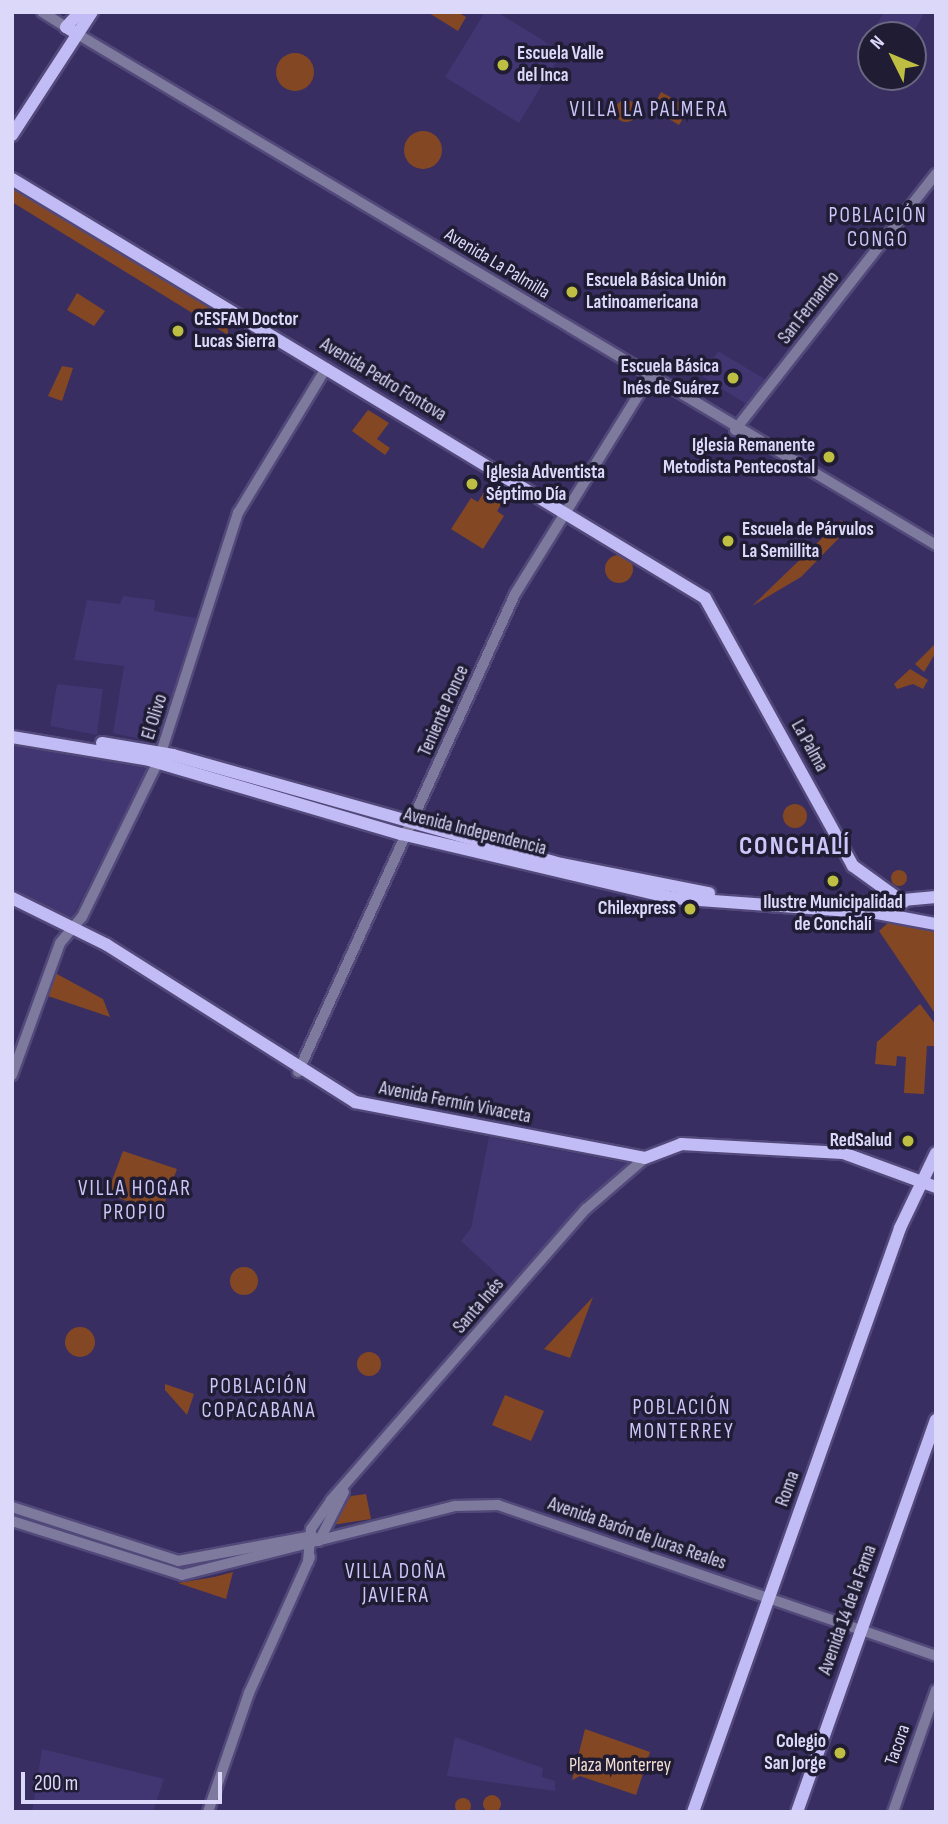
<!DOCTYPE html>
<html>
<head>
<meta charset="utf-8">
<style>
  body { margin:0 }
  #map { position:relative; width:948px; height:1824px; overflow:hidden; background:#382e62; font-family:"Sofia Sans Condensed",sans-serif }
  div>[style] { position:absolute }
  .built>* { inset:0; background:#413671 }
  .green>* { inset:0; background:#844723 }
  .round { border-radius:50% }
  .roads { filter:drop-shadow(2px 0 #52497a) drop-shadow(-2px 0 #52497a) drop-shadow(0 2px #52497a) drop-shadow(0 -2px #52497a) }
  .minor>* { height:10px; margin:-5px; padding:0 5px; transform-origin:5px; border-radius:5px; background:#7d7a9d }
  .major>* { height:12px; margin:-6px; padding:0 6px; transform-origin:6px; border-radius:6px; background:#c2bcf6 }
  .dots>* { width:19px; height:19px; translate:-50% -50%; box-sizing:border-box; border:4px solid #1f1c33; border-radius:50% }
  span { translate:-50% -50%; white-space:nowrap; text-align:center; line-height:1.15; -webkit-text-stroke:7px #1f1c33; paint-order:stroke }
  .poi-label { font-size:19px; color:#dbd8f9; font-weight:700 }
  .left { translate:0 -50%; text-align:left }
  .right { translate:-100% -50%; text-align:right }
  .street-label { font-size:19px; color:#dbd8f9 }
  .park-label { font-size:19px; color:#f4ded2 }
  .neighbourhood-label { font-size:21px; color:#ccc6f9; letter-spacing:2px }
  .district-label { font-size:26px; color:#ccc6f9; font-weight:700; letter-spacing:2px }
  .frame { position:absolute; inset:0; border:14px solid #dbd8f9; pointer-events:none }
  .north { position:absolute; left:857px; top:21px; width:70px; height:70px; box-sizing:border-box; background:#1f1c33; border:2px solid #6a6782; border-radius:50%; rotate:313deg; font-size:19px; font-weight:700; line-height:28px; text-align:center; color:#dbd8f9 }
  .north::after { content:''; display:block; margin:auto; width:24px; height:32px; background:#bebf42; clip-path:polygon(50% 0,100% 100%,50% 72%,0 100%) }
  .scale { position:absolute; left:21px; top:1772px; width:201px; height:32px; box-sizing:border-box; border:4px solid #dbd8f9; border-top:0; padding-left:9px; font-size:21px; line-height:24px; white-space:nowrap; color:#dbd8f9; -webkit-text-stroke:5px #1f1c33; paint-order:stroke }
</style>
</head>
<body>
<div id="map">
  <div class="built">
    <i style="clip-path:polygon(485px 12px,497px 12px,562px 52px,519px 123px,445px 77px)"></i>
    <i style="clip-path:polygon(884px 12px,925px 12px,912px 35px,879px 35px,873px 31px)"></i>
    <i style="clip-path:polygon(718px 351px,765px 379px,746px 404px,702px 376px)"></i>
    <i style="clip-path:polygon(123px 596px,155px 600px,154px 611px,196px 618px,158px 743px,113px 733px,124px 666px,74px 660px,87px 600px,120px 604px)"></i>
    <i style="clip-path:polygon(57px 684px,103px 689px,97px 735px,50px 726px)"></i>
    <i style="clip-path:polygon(12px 745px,148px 767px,72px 918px,12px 889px)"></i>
    <i style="clip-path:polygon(489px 1137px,630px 1164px,510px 1286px,461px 1241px,471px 1228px)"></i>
    <i style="clip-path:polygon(455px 1737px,543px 1768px,542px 1777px,555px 1781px,555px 1791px,447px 1776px)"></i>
    <i style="clip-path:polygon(42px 1749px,164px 1779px,153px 1812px,32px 1812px)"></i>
  </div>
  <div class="green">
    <i style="clip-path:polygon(457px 12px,466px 17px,458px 31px,429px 13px)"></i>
    <i class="round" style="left:276px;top:53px;width:38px;height:38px"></i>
    <i style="clip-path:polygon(661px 92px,690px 108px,679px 125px,652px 109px)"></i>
    <i class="round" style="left:615px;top:100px;width:22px;height:22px"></i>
    <i class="round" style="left:404px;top:131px;width:38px;height:38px"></i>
    <i style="clip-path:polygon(12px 182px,227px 314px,228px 335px,12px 202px)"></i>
    <i style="clip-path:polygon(77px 293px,105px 311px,94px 326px,67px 310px)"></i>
    <i style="clip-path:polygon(62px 366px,73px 368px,62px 401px,48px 396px)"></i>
    <i style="clip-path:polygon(368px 410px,389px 423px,377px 439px,390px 448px,385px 455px,352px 431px)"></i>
    <i style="clip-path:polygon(487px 487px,505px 498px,497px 511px,504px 516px,483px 549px,451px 529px,471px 498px,478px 502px)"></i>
    <i style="clip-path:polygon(841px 520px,845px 525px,838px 539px,801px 577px,752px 606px)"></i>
    <i class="round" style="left:605px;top:555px;width:28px;height:28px"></i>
    <i style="clip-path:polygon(936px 643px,936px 652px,924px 672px,915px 664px)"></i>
    <i style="clip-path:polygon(910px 669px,928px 680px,923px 689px,913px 684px,897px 689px,894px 684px)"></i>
    <i class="round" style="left:783px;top:804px;width:24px;height:24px"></i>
    <i class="round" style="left:891px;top:870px;width:16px;height:16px"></i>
    <i style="clip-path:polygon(890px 921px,936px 928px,936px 1015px,879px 931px)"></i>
    <i style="clip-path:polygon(55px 973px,103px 999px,110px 1017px,48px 996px)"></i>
    <i style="clip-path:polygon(920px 1004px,936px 1025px,936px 1046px,927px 1046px,924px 1094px,904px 1093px,906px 1057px,897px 1056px,896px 1066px,875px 1064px,877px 1042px)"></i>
    <i style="clip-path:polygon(123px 1151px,177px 1169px,161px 1213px,107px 1194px)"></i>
    <i class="round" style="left:230px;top:1267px;width:28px;height:28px"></i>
    <i style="clip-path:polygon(593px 1297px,570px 1358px,544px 1349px)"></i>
    <i class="round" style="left:65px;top:1327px;width:30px;height:30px"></i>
    <i class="round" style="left:357px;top:1352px;width:24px;height:24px"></i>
    <i style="clip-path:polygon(165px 1384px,194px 1394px,187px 1415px,165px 1390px)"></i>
    <i style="clip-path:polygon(505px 1395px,544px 1411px,531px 1441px,492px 1425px)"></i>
    <i style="clip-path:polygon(366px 1494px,371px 1519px,332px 1525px,351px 1496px)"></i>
    <i style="clip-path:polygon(12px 1510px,171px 1563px,169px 1568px,12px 1517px)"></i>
    <i style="clip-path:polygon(233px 1572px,226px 1599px,178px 1583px,214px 1577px)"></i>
    <i style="clip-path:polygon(585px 1729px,650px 1752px,636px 1795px,580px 1776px,572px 1780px)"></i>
    <i class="round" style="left:483px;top:1795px;width:18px;height:18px"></i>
    <i class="round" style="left:455px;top:1798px;width:16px;height:16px"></i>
  </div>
  <div class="roads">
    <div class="minor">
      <i style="left:42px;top:12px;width:28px;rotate:32deg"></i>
      <i style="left:74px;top:32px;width:1003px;rotate:30.76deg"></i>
      <i style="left:735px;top:430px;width:325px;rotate:-51.9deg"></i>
      <i style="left:298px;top:1072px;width:525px;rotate:-65.58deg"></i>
      <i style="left:515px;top:594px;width:254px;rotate:-58.2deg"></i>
      <i style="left:12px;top:1075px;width:140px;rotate:-70deg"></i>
      <i style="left:60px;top:943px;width:34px;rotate:-50deg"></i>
      <i style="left:82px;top:917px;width:173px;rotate:-63.9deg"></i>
      <i style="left:158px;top:762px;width:262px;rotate:-72.2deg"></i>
      <i style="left:238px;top:513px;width:170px;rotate:-58.7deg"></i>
      <i style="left:12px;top:1507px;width:175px;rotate:18deg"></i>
      <i style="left:178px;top:1561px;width:137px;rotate:-10.5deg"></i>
      <i style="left:12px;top:1521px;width:178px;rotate:17.6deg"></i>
      <i style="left:182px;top:1575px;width:282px;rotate:-14.2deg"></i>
      <i style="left:455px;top:1506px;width:43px;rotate:-1.3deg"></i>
      <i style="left:498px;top:1505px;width:463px;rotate:19deg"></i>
      <i style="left:319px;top:1541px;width:55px;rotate:-63deg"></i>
      <i style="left:308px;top:1562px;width:33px;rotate:-85deg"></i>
      <i style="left:311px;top:1529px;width:35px;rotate:-55deg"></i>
      <i style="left:331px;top:1500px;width:387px;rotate:-48.8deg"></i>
      <i style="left:586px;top:1209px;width:78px;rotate:-40.8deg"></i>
      <i style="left:208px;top:1812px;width:126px;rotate:-71deg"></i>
      <i style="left:249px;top:1693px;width:149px;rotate:-65.8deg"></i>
      <i style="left:893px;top:1812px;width:129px;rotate:-70.6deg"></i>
    </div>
    <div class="major">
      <i style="left:74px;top:32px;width:9px;rotate:-148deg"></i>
      <i style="left:66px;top:27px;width:21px;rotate:-47deg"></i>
      <i style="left:12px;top:135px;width:147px;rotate:-57deg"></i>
      <i style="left:12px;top:179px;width:810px;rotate:31.16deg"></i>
      <i style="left:705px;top:598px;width:306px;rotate:61.1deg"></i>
      <i style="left:853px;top:866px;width:62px;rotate:35.8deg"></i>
      <i style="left:12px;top:737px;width:139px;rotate:9.5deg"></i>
      <i style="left:149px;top:760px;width:263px;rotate:16.4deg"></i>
      <i style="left:401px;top:834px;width:278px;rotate:13.3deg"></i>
      <i style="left:672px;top:898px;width:206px;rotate:4.2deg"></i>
      <i style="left:877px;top:913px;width:60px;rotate:10.6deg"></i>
      <i style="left:102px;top:743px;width:72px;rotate:9.6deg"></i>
      <i style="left:173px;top:755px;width:404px;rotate:15.7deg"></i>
      <i style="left:562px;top:864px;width:150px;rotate:11.2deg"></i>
      <i style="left:12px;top:898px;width:106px;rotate:26.3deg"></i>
      <i style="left:107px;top:945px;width:294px;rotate:32.3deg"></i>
      <i style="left:355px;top:1102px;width:295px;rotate:10.9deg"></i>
      <i style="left:645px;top:1158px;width:39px;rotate:-21deg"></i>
      <i style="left:681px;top:1144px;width:162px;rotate:3.2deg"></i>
      <i style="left:843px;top:1153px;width:99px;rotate:20.1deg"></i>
      <i style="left:860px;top:904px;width:76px;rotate:-5.3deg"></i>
      <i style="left:693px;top:1812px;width:620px;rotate:-70.48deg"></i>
      <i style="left:900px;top:1228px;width:83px;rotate:-64.4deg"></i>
      <i style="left:797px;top:1812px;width:416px;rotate:-70.5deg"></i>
    </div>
  </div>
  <div class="dots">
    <i style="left:503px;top:65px;background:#bebf42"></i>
    <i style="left:572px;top:292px;background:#bebf42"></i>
    <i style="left:178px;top:331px;background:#bebf42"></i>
    <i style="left:733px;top:378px;background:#bebf42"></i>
    <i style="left:829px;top:457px;background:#bebf42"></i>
    <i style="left:472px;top:484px;background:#bebf42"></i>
    <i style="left:728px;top:541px;background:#bebf42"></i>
    <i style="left:833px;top:881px;background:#bebf42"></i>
    <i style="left:690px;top:909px;background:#bebf42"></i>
    <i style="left:908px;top:1141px;background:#bebf42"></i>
    <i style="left:840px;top:1753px;background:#bebf42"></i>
  </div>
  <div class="poi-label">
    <span class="left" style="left:517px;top:65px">Escuela Valle<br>del Inca</span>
    <span class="left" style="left:586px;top:292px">Escuela Básica Unión<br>Latinoamericana</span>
    <span class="left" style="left:194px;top:331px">CESFAM Doctor<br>Lucas Sierra</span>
    <span class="right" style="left:719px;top:378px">Escuela Básica<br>Inés de Suárez</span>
    <span class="right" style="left:815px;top:457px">Iglesia Remanente<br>Metodista Pentecostal</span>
    <span class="left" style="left:486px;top:484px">Iglesia Adventista<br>Séptimo Día</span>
    <span class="left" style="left:742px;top:541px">Escuela de Párvulos<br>La Semillita</span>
    <span style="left:833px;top:914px">Ilustre Municipalidad<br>de Conchalí</span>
    <span class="right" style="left:676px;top:909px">Chilexpress</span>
    <span class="right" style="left:892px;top:1141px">RedSalud</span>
    <span class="right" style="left:826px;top:1753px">Colegio<br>San Jorge</span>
  </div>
  <div class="street-label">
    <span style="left:497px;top:264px;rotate:31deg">Avenida La Palmilla</span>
    <span style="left:809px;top:308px;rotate:-52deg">San Fernando</span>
    <span style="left:383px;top:380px;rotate:31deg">Avenida Pedro Fontova</span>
    <span style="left:444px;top:711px;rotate:-66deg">Teniente Ponce</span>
    <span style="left:155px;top:717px;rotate:-73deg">El Olivo</span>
    <span style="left:809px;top:746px;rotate:61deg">La Palma</span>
    <span style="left:475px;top:832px;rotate:14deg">Avenida Independencia</span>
    <span style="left:455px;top:1103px;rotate:11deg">Avenida Fermín Vivaceta</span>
    <span style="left:479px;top:1306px;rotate:-49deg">Santa Inés</span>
    <span style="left:788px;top:1489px;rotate:-70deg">Roma</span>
    <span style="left:637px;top:1534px;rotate:19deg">Avenida Barón de Juras Reales</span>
    <span style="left:848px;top:1610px;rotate:-70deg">Avenida 14 de la Fama</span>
    <span style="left:898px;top:1745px;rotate:-71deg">Tacora</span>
  </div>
  <div class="park-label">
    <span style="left:620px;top:1766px">Plaza Monterrey</span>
  </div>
  <div class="neighbourhood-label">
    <span style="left:649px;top:110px">VILLA LA PALMERA</span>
    <span style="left:878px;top:228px">POBLACIÓN<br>CONGO</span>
    <span style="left:135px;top:1201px">VILLA HOGAR<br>PROPIO</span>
    <span style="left:259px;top:1399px">POBLACIÓN<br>COPACABANA</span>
    <span style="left:682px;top:1420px">POBLACIÓN<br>MONTERREY</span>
    <span style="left:396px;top:1584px">VILLA DOÑA<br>JAVIERA</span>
  </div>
  <div class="district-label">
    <span style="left:795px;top:847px">CONCHALÍ</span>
  </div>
  <div class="frame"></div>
  <div class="north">N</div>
  <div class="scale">200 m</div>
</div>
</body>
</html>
